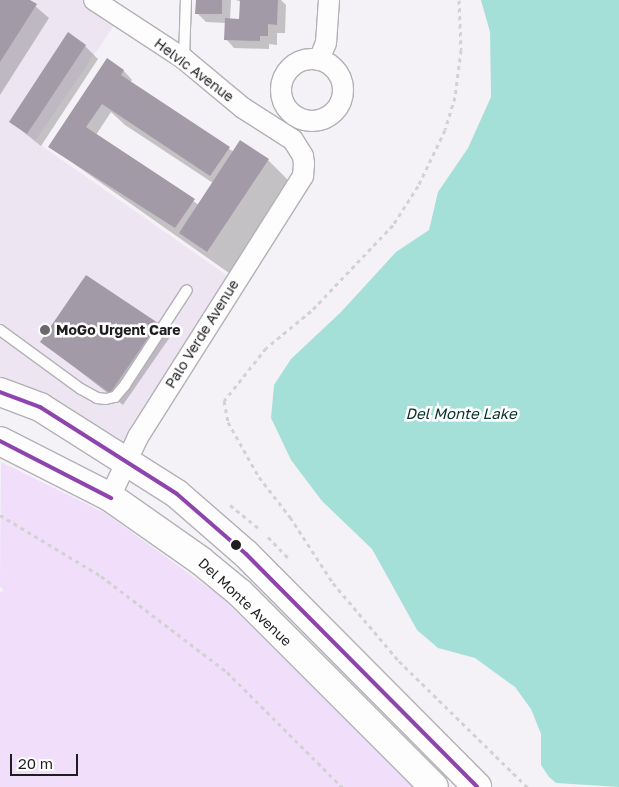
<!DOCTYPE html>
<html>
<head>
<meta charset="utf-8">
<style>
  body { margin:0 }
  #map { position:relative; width:619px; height:787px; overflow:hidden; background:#f5f2f7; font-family:"Golos Text",sans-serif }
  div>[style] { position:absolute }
  .built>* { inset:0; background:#ede6f2 }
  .green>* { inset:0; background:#f0defb }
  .water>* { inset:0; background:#a4e0d8 }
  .shadow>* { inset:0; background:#0003 }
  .building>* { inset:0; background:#a29ba7 }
  .path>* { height:3px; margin-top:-1.5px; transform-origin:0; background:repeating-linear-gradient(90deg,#d2d2d2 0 4px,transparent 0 8px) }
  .roads { filter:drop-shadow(1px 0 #b3b1b5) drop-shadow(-1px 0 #b3b1b5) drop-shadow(0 1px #b3b1b5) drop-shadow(0 -1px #b3b1b5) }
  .lane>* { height:10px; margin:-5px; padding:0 5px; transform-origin:5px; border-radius:5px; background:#fefdfe }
  .street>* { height:20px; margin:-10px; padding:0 10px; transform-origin:10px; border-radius:10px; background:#fefdfe }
  .street>.ring { margin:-10px; padding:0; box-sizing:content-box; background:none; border:20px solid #fefdfe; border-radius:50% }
  .primary>* { height:28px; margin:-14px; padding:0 14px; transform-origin:14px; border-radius:14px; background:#fefdfe }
  .bus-1>* { height:4px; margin:-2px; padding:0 2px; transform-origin:2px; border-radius:2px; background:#8e44ad }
  .dots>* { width:14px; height:14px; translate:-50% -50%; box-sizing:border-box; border:2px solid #fff; border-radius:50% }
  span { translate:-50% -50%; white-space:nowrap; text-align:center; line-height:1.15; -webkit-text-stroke:5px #fff; paint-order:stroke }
  .street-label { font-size:14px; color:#201d21 }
  .poi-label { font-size:14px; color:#201d21; font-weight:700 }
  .left { translate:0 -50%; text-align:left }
  .water-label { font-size:15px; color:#07332d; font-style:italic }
  .scale { position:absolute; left:10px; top:754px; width:68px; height:22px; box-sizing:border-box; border:2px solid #201d21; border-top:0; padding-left:6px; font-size:15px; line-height:18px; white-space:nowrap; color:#201d21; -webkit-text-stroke:4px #fff; paint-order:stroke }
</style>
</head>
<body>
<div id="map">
  <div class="built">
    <i style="clip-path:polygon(0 0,94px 0,120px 17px,35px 141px,235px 281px,129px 461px,0 392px)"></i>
  </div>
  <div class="green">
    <i style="clip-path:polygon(1px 462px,105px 513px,220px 596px,412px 787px,0 787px,0 592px,4px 591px,0 586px)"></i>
  </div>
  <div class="water">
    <i style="clip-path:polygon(481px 0,619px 0,619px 787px,556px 783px,549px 777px,541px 765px,541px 734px,531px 709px,515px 687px,475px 658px,438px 648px,417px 630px,372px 549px,322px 501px,291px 460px,271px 418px,274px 385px,291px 359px,341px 312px,396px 252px,429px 230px,438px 192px,468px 148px,491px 97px,490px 32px)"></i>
  </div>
  <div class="shadow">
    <i style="clip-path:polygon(0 0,28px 0,49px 18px,0 95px)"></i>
    <i style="clip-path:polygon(197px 0,231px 0,230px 20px,241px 20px,241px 2px,236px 0,281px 0,286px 5px,285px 33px,277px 33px,277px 45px,269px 44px,269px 49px,234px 48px,226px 39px,226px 23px,206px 22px,197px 13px)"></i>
    <i style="clip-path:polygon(85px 46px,98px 59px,41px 146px,11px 122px)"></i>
    <i style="clip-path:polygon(evenodd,107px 60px,124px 71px,132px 80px,130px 83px,234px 152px,241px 142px,268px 160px,290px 182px,229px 273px,50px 147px,107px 60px,111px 112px,125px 125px,213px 183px,199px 205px,96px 135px,111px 112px)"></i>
    <i style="clip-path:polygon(157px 324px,170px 337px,123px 405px,42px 342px)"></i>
  </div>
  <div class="building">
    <i style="clip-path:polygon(0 0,30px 0,37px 4px,0 62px)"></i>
    <i style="clip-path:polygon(196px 0,222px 0,222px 14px,195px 14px)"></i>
    <i style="clip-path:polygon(240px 0,278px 0,277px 25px,268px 24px,268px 36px,260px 36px,260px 41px,224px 40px,225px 18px,239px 19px)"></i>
    <i style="clip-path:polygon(68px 32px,86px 45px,27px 134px,9px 122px)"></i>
    <i style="clip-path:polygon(107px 58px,124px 70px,121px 75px,230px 147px,210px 176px,102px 104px,86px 127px,195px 199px,175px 228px,48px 147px)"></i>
    <i style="clip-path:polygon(240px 140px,269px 159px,207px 252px,179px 233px)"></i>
    <i style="clip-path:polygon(86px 275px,158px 323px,110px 393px,40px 342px)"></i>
  </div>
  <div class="path">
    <i style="left:459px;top:0;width:50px;rotate:87.7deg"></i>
    <i style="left:461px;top:50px;width:47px;rotate:97.3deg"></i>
    <i style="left:455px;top:97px;width:34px;rotate:107deg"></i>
    <i style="left:445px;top:130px;width:62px;rotate:115.7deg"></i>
    <i style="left:418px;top:186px;width:46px;rotate:122.7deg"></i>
    <i style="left:393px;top:225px;width:119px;rotate:133.6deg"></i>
    <i style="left:311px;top:311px;width:58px;rotate:140.6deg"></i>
    <i style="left:266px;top:348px;width:68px;rotate:128.4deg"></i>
    <i style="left:224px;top:401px;width:21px;rotate:79deg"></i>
    <i style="left:228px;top:422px;width:63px;rotate:60.6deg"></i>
    <i style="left:259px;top:477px;width:51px;rotate:52.2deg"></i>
    <i style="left:290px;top:517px;width:79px;rotate:56.9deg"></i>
    <i style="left:333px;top:583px;width:102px;rotate:49.8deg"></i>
    <i style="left:399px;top:661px;width:180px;rotate:44.5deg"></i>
    <i style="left:230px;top:505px;width:36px;rotate:39deg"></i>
    <i style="left:0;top:515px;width:118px;rotate:31.1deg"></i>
    <i style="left:101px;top:576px;width:158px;rotate:37.3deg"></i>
    <i style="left:227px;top:672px;width:163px;rotate:45deg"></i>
    <i style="left:268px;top:537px;width:29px;rotate:46deg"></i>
  </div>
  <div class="roads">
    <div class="lane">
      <i style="left:184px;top:59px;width:59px;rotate:-88.1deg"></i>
      <i style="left:0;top:330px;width:100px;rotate:36.1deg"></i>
      <i style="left:81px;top:389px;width:18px;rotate:29deg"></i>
      <i style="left:97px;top:398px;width:9px;rotate:6deg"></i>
      <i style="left:106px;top:399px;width:9px;rotate:-13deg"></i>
      <i style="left:115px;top:397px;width:16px;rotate:-50deg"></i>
      <i style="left:125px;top:385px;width:113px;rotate:-56.9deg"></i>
    </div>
    <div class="street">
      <i style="left:94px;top:0;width:108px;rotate:33.2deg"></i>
      <i style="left:184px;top:59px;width:77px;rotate:39.7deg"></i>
      <i style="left:243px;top:108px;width:59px;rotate:32.6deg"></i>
      <i style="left:293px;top:140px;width:19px;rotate:58deg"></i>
      <i style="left:303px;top:156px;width:8px;rotate:83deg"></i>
      <i style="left:304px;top:164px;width:12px;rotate:95deg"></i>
      <i style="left:303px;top:176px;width:309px;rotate:122.3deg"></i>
      <i style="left:138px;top:437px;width:66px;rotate:115deg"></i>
      <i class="ring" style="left:281px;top:59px;width:42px;height:42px"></i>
      <i style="left:319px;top:60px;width:18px;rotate:-68deg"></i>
      <i style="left:326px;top:43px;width:43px;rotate:-86deg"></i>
    </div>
    <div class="primary">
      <i style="left:0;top:392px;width:43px;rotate:20.6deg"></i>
      <i style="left:40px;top:407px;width:162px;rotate:32.4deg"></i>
      <i style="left:177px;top:494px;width:91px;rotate:41deg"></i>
      <i style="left:246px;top:554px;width:328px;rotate:45.2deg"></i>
      <i style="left:0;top:441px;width:123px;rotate:27deg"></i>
      <i style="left:110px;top:497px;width:111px;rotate:35.1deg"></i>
      <i style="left:201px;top:561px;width:50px;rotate:39.4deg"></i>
      <i style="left:240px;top:593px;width:274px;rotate:45deg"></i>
    </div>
  </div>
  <div class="bus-1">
    <i style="left:0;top:392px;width:43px;rotate:20.6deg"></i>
    <i style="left:40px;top:407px;width:162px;rotate:32.4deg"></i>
    <i style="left:177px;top:494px;width:91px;rotate:41deg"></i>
    <i style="left:246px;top:554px;width:328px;rotate:45.2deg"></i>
    <i style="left:0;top:441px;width:125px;rotate:27.2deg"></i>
  </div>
  <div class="dots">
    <i style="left:45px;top:330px;background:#6b686c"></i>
    <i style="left:236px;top:545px;background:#201d21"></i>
  </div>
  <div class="street-label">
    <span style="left:194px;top:70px;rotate:37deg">Helvic Avenue</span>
    <span style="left:202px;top:334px;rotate:-58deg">Palo Verde Avenue</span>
    <span style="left:245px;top:602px;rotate:43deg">Del Monte Avenue</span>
  </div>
  <div class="poi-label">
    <span class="left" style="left:56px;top:330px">MoGo Urgent Care</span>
  </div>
  <div class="water-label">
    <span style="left:461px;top:414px">Del Monte Lake</span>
  </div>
  <div class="scale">20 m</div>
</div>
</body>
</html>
